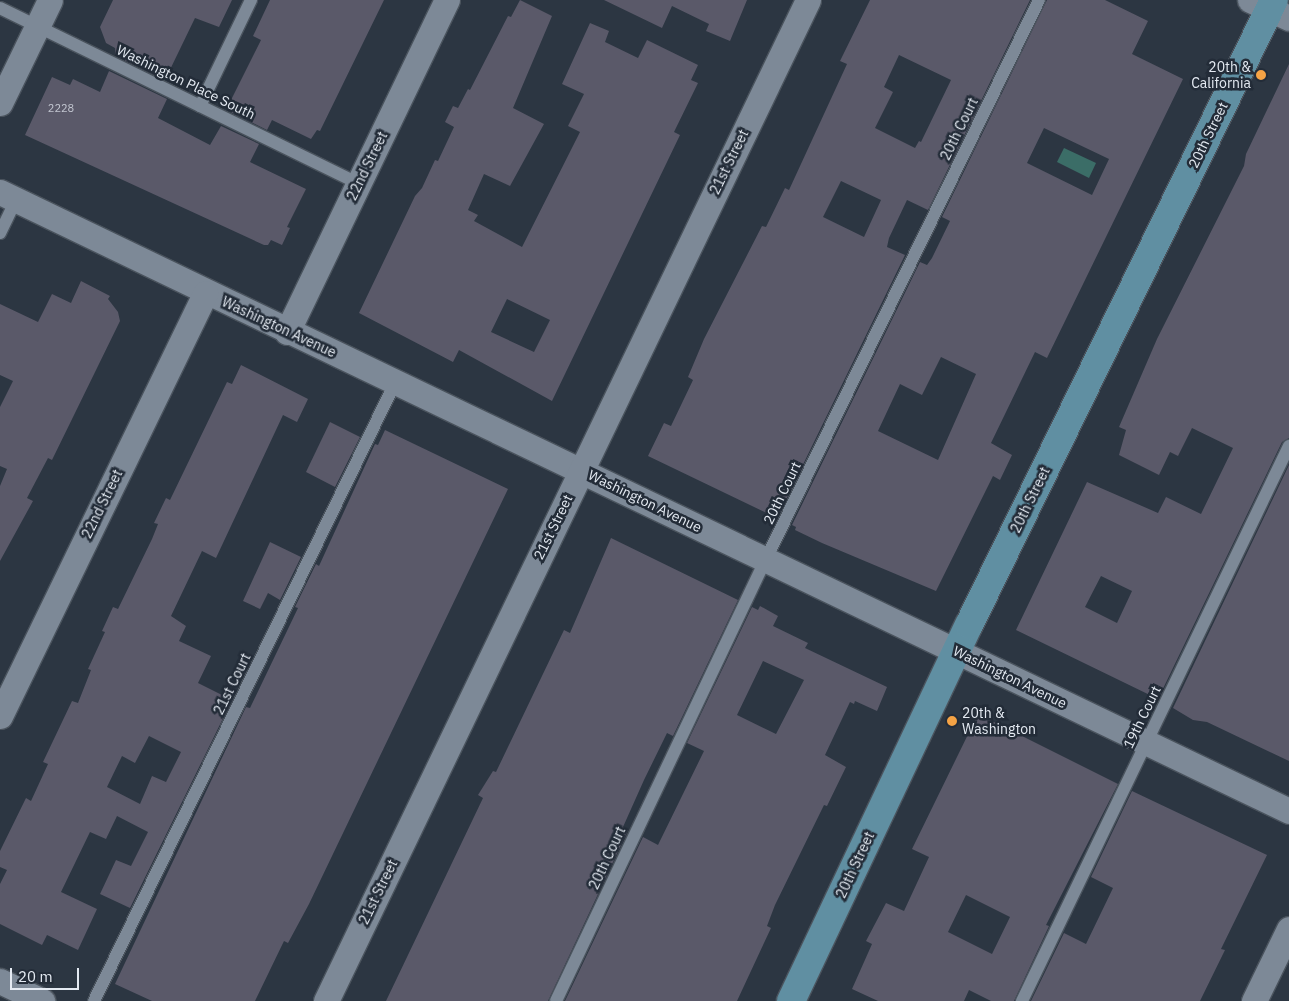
<!DOCTYPE html>
<html>
<head>
<meta charset="utf-8">
<style>
  body { margin:0 }
  #map { position:relative; width:1289px; height:1001px; overflow:hidden; background:#2c3642; font-family:"IBM Plex Sans",sans-serif }
  div>[style] { position:absolute }
  .water>* { inset:0; background:#3b6d67 }
  .building>* { inset:0; background:#5a5969 }
  .roads { filter:drop-shadow(1px 0 #4a535d) drop-shadow(-1px 0 #4a535d) drop-shadow(0 1px #4a535d) drop-shadow(0 -1px #4a535d) }
  .lane>* { height:12px; margin:-6px; padding:0 6px; transform-origin:6px; border-radius:6px; background:#7d8997 }
  .street>* { height:25px; margin:-12.5px; padding:0 12.5px; transform-origin:12.5px; border-radius:12.5px; background:#7d8997 }
  .secondary>* { height:28px; margin:-14px; padding:0 14px; transform-origin:14px; border-radius:14px; background:#608fa2 }
  .dots>* { width:14px; height:14px; translate:-50% -50%; box-sizing:border-box; border:2px solid #232c38; border-radius:50% }
  span { translate:-50% -50%; white-space:nowrap; text-align:center; line-height:1.15; -webkit-text-stroke:5px #232c38; paint-order:stroke }
  .number-label { font-size:11px; color:#c2c6d0 }
  .number-label span { -webkit-text-stroke-width:0 }
  .poi-label { font-size:14px; color:#e4eaf2 }
  .right { translate:-100% -50%; text-align:right }
  .left { translate:0 -50%; text-align:left }
  .street-label { font-size:14px; color:#e4eaf2 }
  .scale { position:absolute; left:10px; top:968px; width:69px; height:22px; box-sizing:border-box; border:2px solid #e4eaf2; border-top:0; padding-left:6px; font-size:15px; line-height:18px; white-space:nowrap; color:#e4eaf2; -webkit-text-stroke:4px #232c38; paint-order:stroke }
</style>
</head>
<body>
<div id="map">
  <div class="water">
    <i style="clip-path:polygon(1064px 148px,1096px 163px,1089px 178px,1057px 162px)"></i>
  </div>
  <div class="building">
    <i style="clip-path:polygon(113px 0,232px 0,219px 27px,195px 18px,165px 80px,116px 56px,115px 48px,106px 43px,100px 27px)"></i>
    <i style="clip-path:polygon(270px 0,384px 0,320px 131px,317px 130px,311px 139px,272px 120px,267px 130px,229px 111px,232px 106px,229px 104px,261px 40px,253px 36px)"></i>
    <i style="clip-path:polygon(evenodd,520px 0,552px 16px,513px 108px,544px 124px,510px 186px,484px 174px,468px 210px,478px 215px,474px 221px,522px 247px,580px 132px,568px 126px,584px 94px,562px 84px,590px 23px,609px 31px,605px 42px,638px 58px,647px 40px,698px 65px,691px 80px,698px 83px,674px 132px,680px 135px,552px 401px,459px 350px,453px 362px,359px 313px,415px 196px,422px 188px,435px 160px,438px 161px,454px 127px,445px 122px,453px 106px,458px 108px,468px 89px,470px 90px,508px 16px,511px 17px,520px 0,507px 299px,550px 320px,534px 352px,491px 332px,507px 299px)"></i>
    <i style="clip-path:polygon(604px 0,747px 0,730px 41px,706px 31px,709px 24px,672px 6px,662px 28px)"></i>
    <i style="clip-path:polygon(evenodd,870px 0,1030px 0,928px 210px,907px 200px,889px 238px,887px 247px,905px 255px,777px 518px,648px 456px,664px 423px,671px 426px,693px 380px,688px 377px,704px 339px,762px 226px,766px 227px,785px 188px,789px 190px,847px 64px,840px 61px,870px 0,899px 55px,951px 80px,921px 142px,919px 141px,915px 148px,875px 128px,893px 92px,884px 87px,899px 55px,870px 0,841px 181px,881px 200px,864px 237px,823px 217px,841px 181px)"></i>
    <i style="clip-path:polygon(evenodd,1047px 0,1105px 0,1148px 21px,1132px 54px,1183px 79px,1047px 358px,1035px 352px,991px 443px,1012px 455px,1000px 480px,993px 476px,936px 591px,822px 543px,795px 530px,796px 527px,792px 525px,920px 262px,927px 265px,932px 258px,950px 221px,942px 217px,1047px 0,1044px 128px,1109px 159px,1092px 195px,1027px 163px,1044px 128px,1047px 0,941px 357px,976px 374px,938px 460px,878px 431px,900px 384px,922px 395px,941px 357px)"></i>
    <i style="clip-path:polygon(evenodd,1289px 64px,1289px 438px,1282px 442px,1158px 699px,1016px 630px,1087px 482px,1158px 513px,1166px 497px,1201px 514px,1233px 448px,1192px 428px,1178px 456px,1170px 452px,1159px 475px,1119px 455px,1126px 430px,1119px 427px,1157px 339px,1244px 166px,1246px 154px,1289px 64px,1101px 576px,1132px 591px,1117px 623px,1085px 607px,1101px 576px)"></i>
    <i style="clip-path:polygon(109px 71px,167px 99px,158px 118px,210px 145px,221px 126px,259px 144px,250px 162px,306px 189px,287px 227px,290px 228px,282px 245px,271px 240px,268px 245px,264px 245px,25px 135px,52px 77px,70px 85px,73px 79px,100px 92px)"></i>
    <i style="clip-path:polygon(81px 281px,110px 296px,108px 299px,118px 312px,120px 321px,52px 460px,48px 458px,27px 498px,33px 501px,0 561px,0 486px,7px 469px,0 466px,0 407px,13px 381px,0 375px,0 304px,38px 322px,52px 294px,71px 303px)"></i>
    <i style="clip-path:polygon(evenodd,241px 365px,308px 399px,297px 422px,283px 415px,216px 558px,202px 551px,171px 616px,186px 626px,179px 641px,211px 656px,198px 683px,232px 700px,130px 908px,100px 894px,116px 860px,131px 866px,148px 832px,117px 816px,106px 839px,90px 832px,61px 892px,97px 909px,78px 950px,47px 935px,42px 945px,0 924px,0 884px,7px 870px,0 867px,0 851px,26px 798px,31px 801px,48px 764px,43px 762px,72px 701px,78px 703px,91px 670px,88px 669px,105px 632px,102px 631px,113px 607px,118px 609px,152px 539px,158px 524px,154px 523px,166px 498px,170px 500px,227px 382px,232px 384px,241px 365px,149px 736px,181px 752px,166px 782px,152px 776px,140px 804px,107px 787px,122px 756px,135px 763px,149px 736px)"></i>
    <i style="clip-path:polygon(330px 422px,360px 437px,335px 487px,306px 472px)"></i>
    <i style="clip-path:polygon(385px 430px,508px 489px,309px 904px,288px 943px,284px 941px,255px 1001px,152px 1001px,115px 984px,246px 707px,250px 708px,298px 608px,295px 607px,316px 564px,319px 566px,375px 444px,378px 445px)"></i>
    <i style="clip-path:polygon(1289px 465px,1289px 761px,1207px 722px,1193px 720px,1173px 708px)"></i>
    <i style="clip-path:polygon(611px 538px,738px 600px,673px 736px,667px 733px,644px 780px,623px 827px,628px 830px,548px 1001px,386px 1001px,483px 798px,478px 795px,493px 771px,496px 772px,564px 630px,570px 633px)"></i>
    <i style="clip-path:polygon(270px 542px,301px 557px,280px 600px,268px 593px,260px 609px,243px 601px)"></i>
    <i style="clip-path:polygon(evenodd,760px 606px,778px 616px,773px 626px,808px 643px,805px 648px,887px 687px,877px 711px,855px 701px,854px 704px,850px 702px,825px 755px,846px 767px,827px 806px,824px 805px,775px 905px,767px 926px,771px 928px,737px 1001px,565px 1001px,643px 837px,658px 845px,704px 751px,687px 743px,752px 607px,758px 610px,760px 606px,763px 661px,804px 680px,776px 734px,737px 715px,763px 661px)"></i>
    <i style="clip-path:polygon(evenodd,978px 714px,1118px 784px,1046px 925px,1049px 926px,1014px 1001px,991px 1001px,969px 990px,964px 1001px,878px 1001px,852px 989px,872px 944px,866px 941px,886px 903px,904px 911px,929px 857px,912px 849px,978px 714px,966px 895px,1010px 917px,992px 954px,948px 932px,966px 895px)"></i>
    <i style="clip-path:polygon(1132px 791px,1267px 855px,1221px 949px,1225px 950px,1200px 1001px,1031px 1001px,1064px 933px,1086px 944px,1113px 888px,1091px 877px)"></i>
  </div>
  <div class="roads">
    <div class="lane">
      <i style="left:0;top:8px;width:400px;rotate:26.1deg"></i>
      <i style="left:200px;top:106px;width:118px;rotate:-64.3deg"></i>
      <i style="left:0;top:233px;width:37px;rotate:-64deg"></i>
      <i style="left:94px;top:1001px;width:690px;rotate:-64.03deg"></i>
      <i style="left:556px;top:1001px;width:489px;rotate:-64.6deg"></i>
      <i style="left:766px;top:559px;width:622px;rotate:-63.97deg"></i>
      <i style="left:1022px;top:1001px;width:616px;rotate:-64.31deg"></i>
    </div>
    <div class="street">
      <i style="left:1250px;top:0;width:43px;rotate:24.8deg"></i>
      <i style="left:0;top:103px;width:114px;rotate:-64.1deg"></i>
      <i style="left:0;top:192px;width:1430px;rotate:25.65deg"></i>
      <i style="left:287px;top:332px;width:369px;rotate:-64.3deg"></i>
      <i style="left:0;top:716px;width:470px;rotate:-64.1deg"></i>
      <i style="left:0;top:981px;width:47px;rotate:25.5deg"></i>
      <i style="left:326px;top:1001px;width:1111px;rotate:-64.29deg"></i>
      <i style="left:1254px;top:1001px;width:80px;rotate:-64.1deg"></i>
    </div>
    <div class="secondary">
      <i style="left:791px;top:1001px;width:416px;rotate:-64.7deg"></i>
      <i style="left:969px;top:625px;width:695px;rotate:-63.99deg"></i>
    </div>
  </div>
  <div class="dots">
    <i style="left:1261px;top:75px;background:#f5a345"></i>
    <i style="left:952px;top:721px;background:#f5a345"></i>
  </div>
  <div class="number-label">
    <span style="left:61px;top:108px">2228</span>
  </div>
  <div class="poi-label">
    <span class="right" style="left:1251px;top:75px">20th &amp;<br>California</span>
    <span class="left" style="left:962px;top:721px">20th &amp;<br>Washington</span>
  </div>
  <div class="street-label">
    <span style="left:186px;top:82px;rotate:26deg">Washington Place South</span>
    <span style="left:959px;top:129px;rotate:-64deg">20th Court</span>
    <span style="left:1208px;top:135px;rotate:-64deg">20th Street</span>
    <span style="left:729px;top:162px;rotate:-64deg">21st Street</span>
    <span style="left:367px;top:166px;rotate:-64deg">22nd Street</span>
    <span style="left:279px;top:327px;rotate:25deg">Washington Avenue</span>
    <span style="left:782px;top:493px;rotate:-64deg">20th Court</span>
    <span style="left:1030px;top:500px;rotate:-64deg">20th Street</span>
    <span style="left:645px;top:501px;rotate:26deg">Washington Avenue</span>
    <span style="left:102px;top:504px;rotate:-64deg">22nd Street</span>
    <span style="left:553px;top:527px;rotate:-64deg">21st Street</span>
    <span style="left:1010px;top:677px;rotate:26deg">Washington Avenue</span>
    <span style="left:232px;top:684px;rotate:-64deg">21st Court</span>
    <span style="left:1142px;top:717px;rotate:-64deg">19th Court</span>
    <span style="left:607px;top:858px;rotate:-65deg">20th Court</span>
    <span style="left:855px;top:865px;rotate:-65deg">20th Street</span>
    <span style="left:378px;top:892px;rotate:-64deg">21st Street</span>
  </div>
  <div class="scale">20 m</div>
</div>
</body>
</html>
